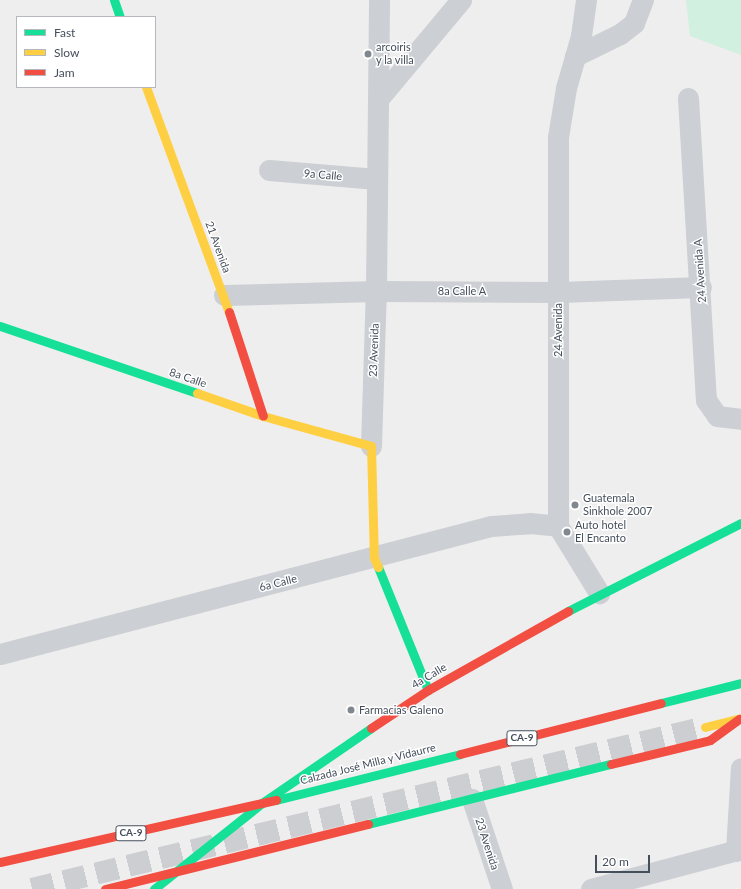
<!DOCTYPE html>
<html>
<head>
<meta charset="utf-8">
<style>
  body { margin:0 }
  #map { position:relative; width:741px; height:889px; overflow:hidden; background:#efeeee; font-family:Lato,sans-serif }
  div>[style] { position:absolute }
  .green>* { inset:0; background:#d1f0df }
  .highway-tunnel>* { height:22px; margin-top:-11px; transform-origin:0; background:repeating-linear-gradient(90deg,#cdced1 0 22px,transparent 0 33px) }
  .street>* { height:21px; margin:-10.5px; padding:0 10.5px; transform-origin:10.5px; border-radius:10.5px; background:#cccfd3 }
  .fast>* { height:9px; margin:-4.5px; padding:0 4.5px; transform-origin:4.5px; border-radius:4.5px; background:#16e098 }
  .slow>* { height:9px; margin:-4.5px; padding:0 4.5px; transform-origin:4.5px; border-radius:4.5px; background:#ffcf43 }
  .jam>* { height:9px; margin:-4.5px; padding:0 4.5px; transform-origin:4.5px; border-radius:4.5px; background:#f24e42 }
  .dots>* { width:11px; height:11px; translate:-50% -50%; box-sizing:border-box; border:2px solid #fff; border-radius:50% }
  span { translate:-50% -50%; white-space:nowrap; text-align:center; line-height:1.15; -webkit-text-stroke:3px #fff; paint-order:stroke }
  .shield-label span { padding:1px 3px; background:#fff; border:1px solid; border-radius:3px; -webkit-text-stroke-width:0 }
  .shield-label { font-size:10px; color:#454f5c; font-weight:700 }
  .poi-label { font-size:11px; color:#454f5c }
  .left { translate:0 -50%; text-align:left }
  .street-label { font-size:11px; color:#454f5c }
  .legend { position:absolute; left:16px; top:16px; width:140px; height:72px; box-sizing:border-box; background:#fff; border:1px solid #b5b9be; margin:0; padding:5px 7px; list-style:none; font-size:12px; color:#454f5c }
  .legend li { display:flex; align-items:center; gap:8px; height:20px }
  .legend b { width:20px; border:1px solid #b5b9be }
  .scale { position:absolute; left:595px; top:855px; width:55px; height:18px; box-sizing:border-box; border:2px solid #454f5c; border-top:0; padding-left:5px; font-size:12px; line-height:14px; white-space:nowrap; color:#454f5c; -webkit-text-stroke:3px #fff; paint-order:stroke }
</style>
</head>
<body>
<div id="map">
  <div class="green">
    <i style="clip-path:polygon(686px 0,741px 0,741px 55px,690px 36px)"></i>
  </div>
  <div class="highway-tunnel">
    <i style="left:32px;top:889px;width:692px;rotate:-13.53deg"></i>
  </div>
  <div class="street">
    <i style="left:586px;top:0;width:36px;rotate:98deg"></i>
    <i style="left:581px;top:36px;width:54px;rotate:106.1deg"></i>
    <i style="left:566px;top:88px;width:50px;rotate:99.3deg"></i>
    <i style="left:558px;top:137px;width:389px;rotate:90deg"></i>
    <i style="left:558px;top:526px;width:79px;rotate:58.5deg"></i>
    <i style="left:575px;top:56px;width:50px;rotate:-26.1deg"></i>
    <i style="left:620px;top:34px;width:18px;rotate:-38deg"></i>
    <i style="left:634px;top:23px;width:25px;rotate:-69deg"></i>
    <i style="left:379px;top:98px;width:128px;rotate:-50.1deg"></i>
    <i style="left:688px;top:98px;width:303px;rotate:86.6deg"></i>
    <i style="left:706px;top:400px;width:19px;rotate:55deg"></i>
    <i style="left:717px;top:416px;width:24px;rotate:7deg"></i>
    <i style="left:269px;top:170px;width:108px;rotate:4.8deg"></i>
    <i style="left:224px;top:295px;width:152px;rotate:-1.5deg"></i>
    <i style="left:376px;top:291px;width:183px;rotate:0.3deg"></i>
    <i style="left:559px;top:292px;width:142px;rotate:-2deg"></i>
    <i style="left:371px;top:446px;width:155px;rotate:-88.2deg"></i>
    <i style="left:376px;top:291px;width:291px;rotate:-89.4deg"></i>
    <i style="left:0;top:654px;width:507px;rotate:-14.61deg"></i>
    <i style="left:491px;top:526px;width:39px;rotate:-4deg"></i>
    <i style="left:530px;top:523px;width:28px;rotate:6deg"></i>
    <i style="left:472px;top:799px;width:95px;rotate:71.6deg"></i>
    <i style="left:736px;top:851px;width:83px;rotate:-86.6deg"></i>
    <i style="left:591px;top:889px;width:155px;rotate:-14.9deg"></i>
  </div>
  <div class="fast">
    <i style="left:114px;top:0;width:18px;rotate:71deg"></i>
    <i style="left:0;top:326px;width:208px;rotate:18.8deg"></i>
    <i style="left:378px;top:567px;width:133px;rotate:67.9deg"></i>
    <i style="left:568px;top:611px;width:194px;rotate:-27deg"></i>
    <i style="left:661px;top:703px;width:82px;rotate:-14deg"></i>
    <i style="left:276px;top:800px;width:190px;rotate:-14deg"></i>
    <i style="left:368px;top:824px;width:250px;rotate:-13.9deg"></i>
    <i style="left:154px;top:889px;width:138px;rotate:-38.5deg"></i>
    <i style="left:262px;top:803px;width:132px;rotate:-34.5deg"></i>
  </div>
  <div class="slow">
    <i style="left:146px;top:87px;width:240px;rotate:69.8deg"></i>
    <i style="left:197px;top:393px;width:70px;rotate:19.2deg"></i>
    <i style="left:263px;top:416px;width:112px;rotate:15.5deg"></i>
    <i style="left:371px;top:446px;width:112px;rotate:88.5deg"></i>
    <i style="left:374px;top:558px;width:10px;rotate:66deg"></i>
    <i style="left:705px;top:727px;width:37px;rotate:-14deg"></i>
  </div>
  <div class="jam">
    <i style="left:229px;top:312px;width:109px;rotate:71.9deg"></i>
    <i style="left:371px;top:728px;width:69px;rotate:-33.7deg"></i>
    <i style="left:428px;top:690px;width:161px;rotate:-29.4deg"></i>
    <i style="left:460px;top:754px;width:207px;rotate:-14.2deg"></i>
    <i style="left:611px;top:764px;width:102px;rotate:-13.6deg"></i>
    <i style="left:710px;top:740px;width:36px;rotate:-36deg"></i>
    <i style="left:0;top:862px;width:283px;rotate:-12.7deg"></i>
    <i style="left:105px;top:889px;width:271px;rotate:-13.9deg"></i>
  </div>
  <div class="dots">
    <i style="left:368px;top:54px;background:#80878f"></i>
    <i style="left:575px;top:505px;background:#80878f"></i>
    <i style="left:567px;top:532px;background:#80878f"></i>
    <i style="left:351px;top:710px;background:#80878f"></i>
  </div>
  <div class="shield-label">
    <span style="left:522px;top:738px">CA-9</span>
    <span style="left:131px;top:833px">CA-9</span>
  </div>
  <div class="poi-label">
    <span class="left" style="left:376px;top:54px">arcoiris<br>y la villa</span>
    <span class="left" style="left:583px;top:505px">Guatemala<br>Sinkhole 2007</span>
    <span class="left" style="left:575px;top:532px">Auto hotel<br>El Encanto</span>
    <span class="left" style="left:359px;top:710px">Farmacias Galeno</span>
  </div>
  <div class="street-label">
    <span style="left:323px;top:175px;rotate:5deg">9a Calle</span>
    <span style="left:218px;top:247px;rotate:70deg">21 Avenida</span>
    <span style="left:700px;top:271px;rotate:-94deg">24 Avenida A</span>
    <span style="left:462px;top:291px">8a Calle A</span>
    <span style="left:558px;top:330px;rotate:-90deg">24 Avenida</span>
    <span style="left:374px;top:350px;rotate:-88deg">23 Avenida</span>
    <span style="left:188px;top:378px;rotate:19deg">8a Calle</span>
    <span style="left:278px;top:583px;rotate:-14deg">6a Calle</span>
    <span style="left:429px;top:676px;rotate:-31deg">4a Calle</span>
    <span style="left:368px;top:764px;rotate:-14deg">Calzada José Milla y Vidaurre</span>
    <span style="left:487px;top:844px;rotate:72deg">23 Avenida</span>
  </div>
  <ul class="legend">
  <li><b style="height:5px;background:#16e098"></b>Fast</li>
  <li><b style="height:5px;background:#ffcf43"></b>Slow</li>
  <li><b style="height:5px;background:#f24e42"></b>Jam</li>
  </ul>
  <div class="scale">20 m</div>
</div>
</body>
</html>
